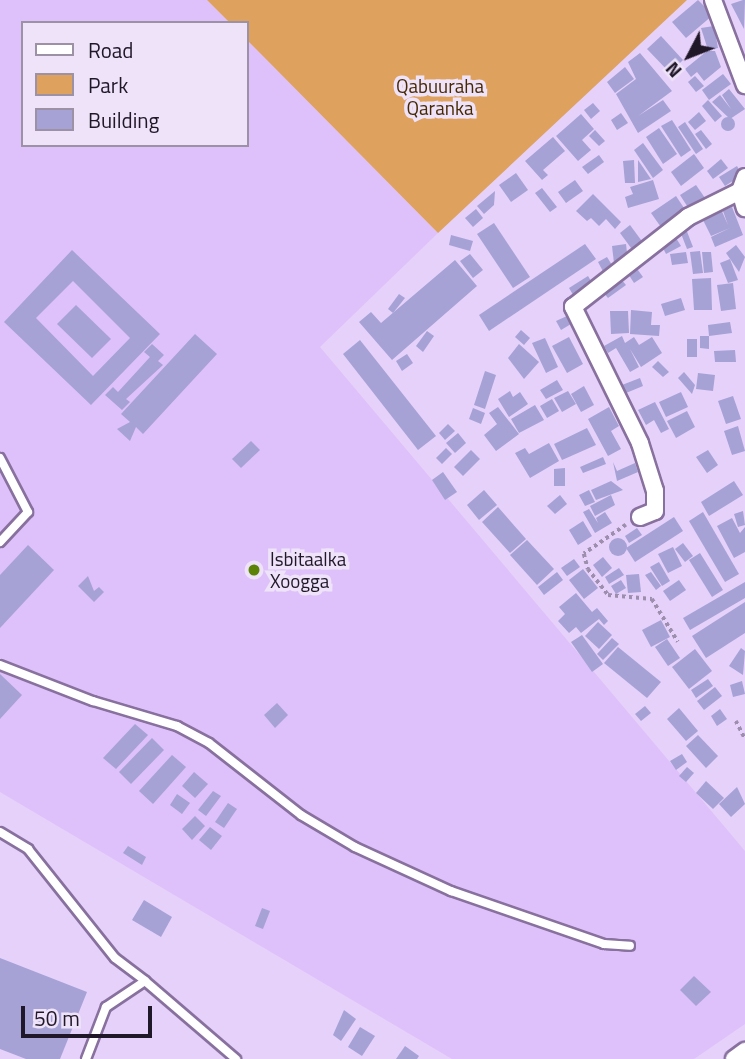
<!DOCTYPE html>
<html>
<head>
<meta charset="utf-8">
<style>
  body { margin:0 }
  #map { position:relative; width:745px; height:1059px; overflow:hidden; background:#e6d1fa; font-family:"Titillium Web",sans-serif }
  div>[style] { position:absolute }
  .built>* { inset:0; background:#dec1fa }
  .green>* { inset:0; background:#dea15e }
  .building>* { inset:0; background:#a6a2d5 }
  .round { border-radius:50% }
  .path>* { height:3.5px; margin-top:-1.75px; transform-origin:0; background:repeating-linear-gradient(90deg,#9e8eae 0 3.5px,transparent 0 7px) }
  .roads { filter:drop-shadow(2px 0 #88719e) drop-shadow(-2px 0 #88719e) drop-shadow(0 2px #88719e) drop-shadow(0 -2px #88719e) }
  .service>* { height:8px; margin:-4px; padding:0 4px; transform-origin:4px; border-radius:4px; background:#fff }
  .minor>* { height:16px; margin:-8px; padding:0 8px; transform-origin:8px; border-radius:8px; background:#fff }
  .dots>* { width:19px; height:19px; translate:-50% -50%; box-sizing:border-box; border:4px solid #eee3f8; border-radius:50% }
  span { translate:-50% -50%; white-space:nowrap; text-align:center; line-height:1.15; -webkit-text-stroke:7px #eee3f8; paint-order:stroke }
  .park-label { font-size:19px; color:#462700 }
  .poi-label { font-size:19px; color:#201729 }
  .left { translate:0 -50%; text-align:left }
  .legend { position:absolute; left:21px; top:21px; width:228px; height:126px; box-sizing:border-box; background:#eee3f8; border:2px solid #9c91a5; margin:0; padding:9px 12px; list-style:none; font-size:21px; color:#201729 }
  .legend li { display:flex; align-items:center; gap:14px; height:35px }
  .legend b { width:35px; border:2px solid #9c91a5 }
  .north { position:absolute; left:654px; top:21px; width:70px; height:70px; -webkit-text-stroke:5px #eee3f8; paint-order:stroke; rotate:228deg; font-size:19px; font-weight:700; line-height:28px; text-align:center; color:#201729 }
  .north::after { content:''; display:block; margin:auto; width:24px; height:32px; background:#201729; clip-path:polygon(50% 0,100% 100%,50% 72%,0 100%) }
  .scale { position:absolute; left:21px; top:1006px; width:131px; height:32px; box-sizing:border-box; border:4px solid #201729; border-top:0; padding-left:9px; font-size:21px; line-height:24px; white-space:nowrap; color:#201729; -webkit-text-stroke:5px #eee3f8; paint-order:stroke }
</style>
</head>
<body>
<div id="map">
  <div class="built">
    <i style="clip-path:polygon(0 0,207px 0,230px 23px,23px 23px,23px 145px,247px 145px,247px 40px,438px 233px,320px 347px,745px 851px,745px 1024px,694px 1059px,452px 1059px,0 792px)"></i>
  </div>
  <div class="green">
    <i style="clip-path:polygon(207px 0,687px 0,438px 233px,247px 40px,247px 23px,230px 23px)"></i>
  </div>
  <div class="building">
    <i style="clip-path:polygon(698px 0,713px 15px,686px 38px,672px 22px)"></i>
    <i style="clip-path:polygon(743px 0,745px 0,744px 29px,731px 4px)"></i>
    <i style="clip-path:polygon(714px 26px,718px 48px,708px 50px,701px 28px)"></i>
    <i style="clip-path:polygon(661px 36px,683px 60px,670px 73px,647px 49px)"></i>
    <i style="clip-path:polygon(707px 51px,715px 51px,721px 67px,704px 81px,697px 72px,691px 77px,685px 69px)"></i>
    <i style="clip-path:polygon(640px 53px,672px 91px,638px 116px,663px 100px,671px 111px,638px 133px,616px 94px,636px 79px,628px 62px)"></i>
    <i style="clip-path:polygon(625px 67px,634px 79px,615px 93px,607px 82px)"></i>
    <i style="clip-path:polygon(723px 74px,731px 84px,709px 100px,702px 90px)"></i>
    <i style="clip-path:polygon(695px 76px,704px 86px,696px 92px,688px 82px)"></i>
    <i style="clip-path:polygon(729px 89px,745px 109px,730px 119px,712px 102px,720px 95px,731px 109px,722px 95px)"></i>
    <i style="clip-path:polygon(708px 100px,722px 116px,715px 122px,702px 106px)"></i>
    <i style="clip-path:polygon(593px 103px,600px 111px,591px 119px,584px 110px)"></i>
    <i style="clip-path:polygon(699px 112px,706px 121px,695px 130px,688px 122px)"></i>
    <i style="clip-path:polygon(621px 113px,628px 123px,617px 130px,611px 120px)"></i>
    <i style="clip-path:polygon(581px 114px,594px 129px,582px 140px,591px 150px,578px 161px,556px 136px)"></i>
    <i class="round" style="left:721px;top:117px;width:14px;height:14px"></i>
    <i style="clip-path:polygon(672px 120px,691px 150px,681px 157px,661px 126px)"></i>
    <i style="clip-path:polygon(685px 122px,703px 149px,696px 154px,678px 127px)"></i>
    <i style="clip-path:polygon(659px 128px,677px 154px,663px 164px,646px 137px)"></i>
    <i style="clip-path:polygon(595px 130px,605px 141px,599px 146px,589px 136px)"></i>
    <i style="clip-path:polygon(701px 130px,712px 144px,706px 149px,695px 134px)"></i>
    <i style="clip-path:polygon(553px 137px,565px 151px,543px 170px,548px 175px,542px 180px,525px 161px)"></i>
    <i style="clip-path:polygon(643px 143px,663px 170px,653px 178px,634px 150px)"></i>
    <i style="clip-path:polygon(694px 154px,704px 168px,681px 186px,671px 172px)"></i>
    <i style="clip-path:polygon(599px 155px,604px 162px,588px 174px,582px 167px)"></i>
    <i style="clip-path:polygon(721px 159px,728px 168px,713px 179px,707px 171px)"></i>
    <i style="clip-path:polygon(634px 160px,635px 183px,625px 183px,623px 161px)"></i>
    <i style="clip-path:polygon(638px 160px,651px 179px,638px 182px)"></i>
    <i style="clip-path:polygon(737px 166px,742px 175px,725px 186px,719px 177px)"></i>
    <i style="clip-path:polygon(516px 173px,528px 190px,511px 202px,499px 185px)"></i>
    <i style="clip-path:polygon(575px 180px,583px 191px,566px 203px,558px 192px)"></i>
    <i style="clip-path:polygon(653px 180px,659px 199px,628px 208px,625px 197px,633px 194px,630px 187px)"></i>
    <i style="clip-path:polygon(696px 185px,705px 198px,689px 209px,680px 195px)"></i>
    <i style="clip-path:polygon(542px 188px,557px 207px,550px 212px,535px 193px)"></i>
    <i style="clip-path:polygon(495px 191px,494px 205px,484px 214px,477px 206px)"></i>
    <i style="clip-path:polygon(593px 194px,621px 222px,615px 229px,606px 219px,599px 226px,591px 218px,587px 221px,576px 211px)"></i>
    <i style="clip-path:polygon(676px 196px,688px 214px,663px 230px,651px 213px)"></i>
    <i style="clip-path:polygon(720px 207px,728px 225px,723px 211px,732px 207px,743px 235px,715px 247px,711px 237px,730px 228px,711px 236px,701px 216px)"></i>
    <i style="clip-path:polygon(476px 209px,483px 218px,473px 227px,465px 218px)"></i>
    <i style="clip-path:polygon(494px 223px,530px 277px,513px 288px,477px 234px)"></i>
    <i style="clip-path:polygon(630px 225px,644px 244px,634px 252px,620px 233px)"></i>
    <i style="clip-path:polygon(686px 229px,693px 247px,687px 249px,680px 231px)"></i>
    <i style="clip-path:polygon(451px 235px,473px 241px,470px 251px,449px 245px)"></i>
    <i style="clip-path:polygon(676px 238px,681px 246px,666px 254px,662px 246px)"></i>
    <i style="clip-path:polygon(585px 244px,596px 259px,489px 331px,479px 315px)"></i>
    <i style="clip-path:polygon(626px 244px,628px 261px,614px 263px,612px 246px)"></i>
    <i style="clip-path:polygon(736px 245px,745px 257px,739px 272px,726px 253px)"></i>
    <i style="clip-path:polygon(evenodd,72px 250px,160px 334px,91px 405px,4px 322px,72px 250px,73px 281px,130px 338px,93px 376px,36px 318px,73px 281px)"></i>
    <i style="clip-path:polygon(700px 251px,703px 273px,693px 274px,690px 252px)"></i>
    <i style="clip-path:polygon(686px 252px,688px 263px,672px 265px,670px 254px)"></i>
    <i style="clip-path:polygon(702px 252px,711px 252px,713px 272px,704px 273px)"></i>
    <i style="clip-path:polygon(470px 254px,483px 270px,473px 278px,460px 261px)"></i>
    <i style="clip-path:polygon(607px 257px,615px 270px,605px 275px,598px 262px)"></i>
    <i style="clip-path:polygon(730px 259px,738px 280px,728px 283px,720px 263px)"></i>
    <i style="clip-path:polygon(455px 260px,477px 286px,392px 360px,359px 322px,371px 312px,381px 323px)"></i>
    <i style="clip-path:polygon(635px 266px,643px 277px,634px 283px,627px 272px)"></i>
    <i style="clip-path:polygon(588px 276px,594px 286px,575px 298px,569px 288px)"></i>
    <i style="clip-path:polygon(620px 278px,626px 285px,608px 298px,603px 292px)"></i>
    <i style="clip-path:polygon(711px 278px,712px 310px,694px 310px,692px 279px)"></i>
    <i style="clip-path:polygon(733px 283px,736px 309px,721px 311px,717px 285px)"></i>
    <i style="clip-path:polygon(399px 294px,405px 298px,393px 313px,388px 309px)"></i>
    <i style="clip-path:polygon(681px 298px,685px 310px,665px 316px,661px 304px)"></i>
    <i style="clip-path:polygon(76px 305px,111px 339px,92px 358px,57px 324px)"></i>
    <i style="clip-path:polygon(631px 310px,652px 312px,651px 325px,660px 325px,659px 336px,630px 334px)"></i>
    <i style="clip-path:polygon(610px 311px,628px 311px,629px 333px,611px 334px)"></i>
    <i style="clip-path:polygon(567px 316px,571px 324px,561px 330px,556px 321px)"></i>
    <i style="clip-path:polygon(730px 322px,732px 333px,709px 336px,708px 325px)"></i>
    <i style="clip-path:polygon(521px 330px,530px 338px,524px 345px,515px 337px)"></i>
    <i style="clip-path:polygon(427px 331px,434px 336px,423px 352px,416px 346px)"></i>
    <i style="clip-path:polygon(195px 334px,217px 354px,143px 434px,136px 427px,130px 441px,117px 429px,130px 422px,121px 414px)"></i>
    <i style="clip-path:polygon(622px 336px,625px 343px,634px 337px,639px 345px,652px 337px,662px 353px,641px 367px,630px 349px,639px 367px,630px 372px,616px 348px,608px 353px,604px 346px)"></i>
    <i style="clip-path:polygon(700px 336px,709px 336px,709px 349px,700px 348px)"></i>
    <i style="clip-path:polygon(569px 337px,583px 364px,567px 373px,552px 346px)"></i>
    <i style="clip-path:polygon(545px 338px,558px 367px,546px 373px,532px 343px)"></i>
    <i style="clip-path:polygon(687px 339px,697px 339px,697px 357px,687px 357px)"></i>
    <i style="clip-path:polygon(360px 340px,436px 436px,418px 450px,343px 354px)"></i>
    <i style="clip-path:polygon(152px 344px,164px 355px,158px 361px,163px 365px,126px 399px,130px 402px,122px 410px,105px 395px,113px 387px,118px 392px,150px 357px,144px 352px)"></i>
    <i style="clip-path:polygon(519px 344px,539px 362px,524px 379px,508px 358px)"></i>
    <i style="clip-path:polygon(735px 350px,736px 362px,715px 362px,714px 351px)"></i>
    <i style="clip-path:polygon(407px 354px,413px 363px,402px 371px,396px 361px)"></i>
    <i style="clip-path:polygon(658px 361px,669px 372px,663px 377px,652px 367px)"></i>
    <i style="clip-path:polygon(485px 371px,496px 375px,485px 409px,474px 405px)"></i>
    <i style="clip-path:polygon(684px 372px,695px 385px,692px 394px,678px 378px)"></i>
    <i style="clip-path:polygon(698px 373px,715px 375px,713px 391px,696px 389px)"></i>
    <i style="clip-path:polygon(640px 378px,643px 386px,626px 393px,622px 385px)"></i>
    <i style="clip-path:polygon(557px 380px,563px 390px,546px 399px,540px 390px)"></i>
    <i style="clip-path:polygon(584px 386px,594px 405px,581px 412px,571px 394px)"></i>
    <i style="clip-path:polygon(510px 391px,513px 397px,520px 392px,528px 404px,509px 417px,498px 399px)"></i>
    <i style="clip-path:polygon(568px 391px,576px 404px,562px 412px,554px 398px)"></i>
    <i style="clip-path:polygon(681px 392px,688px 407px,666px 417px,659px 402px)"></i>
    <i style="clip-path:polygon(733px 396px,741px 419px,726px 424px,718px 401px)"></i>
    <i style="clip-path:polygon(552px 399px,559px 411px,547px 418px,540px 406px)"></i>
    <i style="clip-path:polygon(655px 402px,669px 429px,661px 433px,654px 420px,646px 425px,638px 410px)"></i>
    <i style="clip-path:polygon(535px 405px,544px 420px,519px 433px,511px 419px)"></i>
    <i style="clip-path:polygon(498px 407px,519px 434px,496px 451px,484px 435px,497px 424px,489px 413px)"></i>
    <i style="clip-path:polygon(609px 407px,619px 426px,611px 431px,621px 449px,608px 456px,588px 419px)"></i>
    <i style="clip-path:polygon(473px 408px,485px 413px,481px 424px,469px 419px)"></i>
    <i style="clip-path:polygon(687px 411px,695px 427px,676px 438px,667px 421px)"></i>
    <i style="clip-path:polygon(448px 424px,455px 431px,445px 440px,439px 433px)"></i>
    <i style="clip-path:polygon(738px 426px,745px 451px,732px 455px,724px 431px)"></i>
    <i style="clip-path:polygon(587px 428px,596px 445px,562px 460px,554px 444px)"></i>
    <i style="clip-path:polygon(458px 433px,466px 443px,455px 453px,446px 443px)"></i>
    <i style="clip-path:polygon(251px 441px,260px 450px,241px 468px,232px 459px)"></i>
    <i style="clip-path:polygon(549px 443px,559px 461px,530px 478px,515px 453px,525px 448px,529px 454px)"></i>
    <i style="clip-path:polygon(446px 448px,452px 454px,442px 464px,436px 458px)"></i>
    <i style="clip-path:polygon(471px 450px,480px 459px,463px 476px,454px 467px)"></i>
    <i style="clip-path:polygon(708px 450px,718px 465px,707px 473px,696px 457px)"></i>
    <i style="clip-path:polygon(603px 457px,606px 464px,583px 473px,580px 467px)"></i>
    <i style="clip-path:polygon(613px 462px,617px 471px,635px 463px,638px 472px,617px 481px)"></i>
    <i style="clip-path:polygon(565px 468px,565px 486px,554px 486px,554px 469px)"></i>
    <i style="clip-path:polygon(443px 472px,457px 492px,445px 500px,432px 480px)"></i>
    <i style="clip-path:polygon(611px 481px,623px 490px,596px 500px,591px 490px)"></i>
    <i style="clip-path:polygon(734px 481px,743px 495px,709px 516px,701px 502px)"></i>
    <i style="clip-path:polygon(484px 490px,497px 505px,479px 520px,467px 505px)"></i>
    <i style="clip-path:polygon(589px 490px,595px 502px,585px 506px,579px 495px)"></i>
    <i style="clip-path:polygon(560px 495px,567px 504px,555px 514px,547px 506px)"></i>
    <i style="clip-path:polygon(611px 495px,615px 505px,595px 516px,590px 506px)"></i>
    <i style="clip-path:polygon(498px 507px,526px 539px,510px 553px,482px 522px)"></i>
    <i style="clip-path:polygon(589px 509px,598px 523px,596px 518px,605px 512px,612px 523px,595px 533px,583px 512px)"></i>
    <i style="clip-path:polygon(743px 511px,745px 525px,738px 527px,734px 514px)"></i>
    <i style="clip-path:polygon(703px 512px,739px 574px,725px 582px,689px 521px)"></i>
    <i style="clip-path:polygon(674px 517px,683px 531px,635px 562px,626px 548px)"></i>
    <i style="clip-path:polygon(732px 518px,740px 533px,745px 527px,745px 552px,734px 558px,717px 526px)"></i>
    <i style="clip-path:polygon(583px 521px,592px 536px,578px 545px,569px 530px)"></i>
    <i style="clip-path:polygon(637px 528px,642px 535px,629px 543px,625px 536px)"></i>
    <i class="round" style="left:609px;top:538px;width:18px;height:18px"></i>
    <i style="clip-path:polygon(527px 540px,554px 569px,537px 585px,510px 555px)"></i>
    <i style="clip-path:polygon(683px 543px,693px 556px,685px 562px,675px 549px)"></i>
    <i style="clip-path:polygon(28px 545px,54px 570px,0 628px,0 575px)"></i>
    <i style="clip-path:polygon(673px 547px,682px 566px,668px 573px,658px 554px)"></i>
    <i style="clip-path:polygon(700px 553px,723px 590px,712px 597px,689px 560px)"></i>
    <i style="clip-path:polygon(603px 557px,612px 568px,602px 577px,593px 565px)"></i>
    <i style="clip-path:polygon(574px 559px,580px 567px,567px 576px,561px 568px)"></i>
    <i style="clip-path:polygon(659px 562px,670px 581px,662px 586px,650px 567px)"></i>
    <i style="clip-path:polygon(619px 568px,624px 575px,609px 584px,605px 577px)"></i>
    <i style="clip-path:polygon(583px 569px,598px 588px,584px 599px,569px 580px)"></i>
    <i style="clip-path:polygon(557px 572px,563px 580px,544px 595px,538px 587px)"></i>
    <i style="clip-path:polygon(651px 572px,661px 586px,656px 590px,645px 575px)"></i>
    <i style="clip-path:polygon(639px 574px,641px 592px,628px 593px,626px 575px)"></i>
    <i style="clip-path:polygon(88px 576px,94px 591px,99px 587px,104px 592px,94px 602px,78px 586px)"></i>
    <i style="clip-path:polygon(621px 580px,626px 588px,616px 594px,611px 586px)"></i>
    <i style="clip-path:polygon(679px 580px,686px 590px,670px 601px,663px 591px)"></i>
    <i style="clip-path:polygon(745px 582px,745px 598px,690px 630px,683px 618px)"></i>
    <i style="clip-path:polygon(576px 593px,592px 612px,597px 608px,608px 621px,604px 625px,599px 619px,581px 633px,576px 627px,569px 633px,558px 621px,565px 614px,559px 607px)"></i>
    <i style="clip-path:polygon(745px 602px,745px 633px,706px 658px,692px 636px)"></i>
    <i style="clip-path:polygon(661px 620px,670px 637px,651px 647px,642px 630px)"></i>
    <i style="clip-path:polygon(598px 622px,612px 635px,599px 649px,585px 636px)"></i>
    <i style="clip-path:polygon(582px 635px,603px 664px,592px 672px,571px 642px)"></i>
    <i style="clip-path:polygon(612px 638px,619px 644px,603px 660px,597px 654px)"></i>
    <i style="clip-path:polygon(667px 639px,680px 658px,668px 666px,655px 647px)"></i>
    <i style="clip-path:polygon(618px 647px,661px 682px,647px 698px,604px 663px)"></i>
    <i style="clip-path:polygon(741px 648px,745px 651px,743px 675px,729px 666px)"></i>
    <i style="clip-path:polygon(695px 649px,712px 671px,689px 689px,672px 667px)"></i>
    <i style="clip-path:polygon(0 674px,22px 695px,0 719px)"></i>
    <i style="clip-path:polygon(708px 679px,713px 686px,696px 698px,691px 690px)"></i>
    <i style="clip-path:polygon(742px 681px,745px 694px,733px 697px,730px 685px)"></i>
    <i style="clip-path:polygon(715px 687px,722px 696px,704px 710px,697px 701px)"></i>
    <i style="clip-path:polygon(277px 703px,288px 715px,275px 728px,264px 715px)"></i>
    <i style="clip-path:polygon(645px 706px,651px 713px,641px 721px,635px 714px)"></i>
    <i style="clip-path:polygon(679px 708px,698px 731px,686px 741px,667px 719px)"></i>
    <i style="clip-path:polygon(720px 709px,727px 719px,717px 726px,711px 716px)"></i>
    <i style="clip-path:polygon(135px 724px,148px 735px,116px 769px,103px 758px)"></i>
    <i style="clip-path:polygon(698px 735px,718px 756px,706px 768px,686px 746px)"></i>
    <i style="clip-path:polygon(152px 738px,164px 750px,131px 784px,119px 772px)"></i>
    <i style="clip-path:polygon(682px 754px,687px 762px,676px 770px,670px 761px)"></i>
    <i style="clip-path:polygon(172px 755px,186px 767px,153px 804px,139px 791px)"></i>
    <i style="clip-path:polygon(687px 767px,694px 773px,686px 782px,679px 776px)"></i>
    <i style="clip-path:polygon(194px 772px,208px 784px,195px 798px,182px 786px)"></i>
    <i style="clip-path:polygon(706px 781px,724px 798px,713px 809px,696px 793px)"></i>
    <i style="clip-path:polygon(737px 787px,745px 804px,731px 817px,719px 804px)"></i>
    <i style="clip-path:polygon(213px 791px,221px 796px,206px 816px,198px 810px)"></i>
    <i style="clip-path:polygon(177px 794px,190px 803px,182px 814px,170px 805px)"></i>
    <i style="clip-path:polygon(228px 803px,237px 809px,224px 828px,215px 822px)"></i>
    <i style="clip-path:polygon(195px 816px,205px 826px,192px 840px,182px 829px)"></i>
    <i style="clip-path:polygon(210px 827px,222px 836px,211px 850px,199px 840px)"></i>
    <i style="clip-path:polygon(128px 846px,146px 857px,142px 865px,123px 853px)"></i>
    <i style="clip-path:polygon(144px 900px,172px 917px,161px 937px,132px 920px)"></i>
    <i style="clip-path:polygon(262px 908px,270px 911px,263px 929px,255px 926px)"></i>
    <i style="clip-path:polygon(0 958px,87px 992px,60px 1059px,26px 1059px,0 1049px)"></i>
    <i style="clip-path:polygon(694px 976px,711px 992px,696px 1006px,680px 990px)"></i>
    <i style="clip-path:polygon(344px 1010px,356px 1019px,341px 1041px,333px 1035px)"></i>
    <i style="clip-path:polygon(360px 1027px,375px 1036px,362px 1056px,348px 1047px)"></i>
    <i style="clip-path:polygon(405px 1046px,419px 1056px,417px 1059px,396px 1059px)"></i>
  </div>
  <div class="path">
    <i style="left:626px;top:525px;width:51px;rotate:145.4deg"></i>
    <i style="left:584px;top:554px;width:16px;rotate:75deg"></i>
    <i style="left:588px;top:569px;width:33px;rotate:52deg"></i>
    <i style="left:608px;top:595px;width:44px;rotate:5.2deg"></i>
    <i style="left:652px;top:599px;width:50px;rotate:58.8deg"></i>
    <i style="left:736px;top:721px;width:20px;rotate:63deg"></i>
  </div>
  <div class="roads">
    <div class="service">
      <i style="left:0;top:458px;width:61px;rotate:62.6deg"></i>
      <i style="left:28px;top:512px;width:41px;rotate:133deg"></i>
      <i style="left:0;top:665px;width:100px;rotate:21.2deg"></i>
      <i style="left:93px;top:701px;width:88px;rotate:16.6deg"></i>
      <i style="left:177px;top:726px;width:36px;rotate:28deg"></i>
      <i style="left:209px;top:743px;width:117px;rotate:38deg"></i>
      <i style="left:301px;top:815px;width:63px;rotate:30.7deg"></i>
      <i style="left:355px;top:847px;width:106px;rotate:24.6deg"></i>
      <i style="left:451px;top:891px;width:162px;rotate:19.1deg"></i>
      <i style="left:604px;top:944px;width:26px;rotate:4deg"></i>
      <i style="left:0;top:832px;width:33px;rotate:31deg"></i>
      <i style="left:28px;top:849px;width:139px;rotate:51.4deg"></i>
      <i style="left:115px;top:958px;width:38px;rotate:37deg"></i>
      <i style="left:145px;top:981px;width:47px;rotate:146.3deg"></i>
      <i style="left:106px;top:1007px;width:56px;rotate:111deg"></i>
      <i style="left:145px;top:981px;width:120px;rotate:40.6deg"></i>
    </div>
    <div class="minor">
      <i style="left:713px;top:0;width:91px;rotate:69.4deg"></i>
      <i style="left:740px;top:191px;width:18px;rotate:74deg"></i>
      <i style="left:640px;top:517px;width:16px;rotate:-22deg"></i>
      <i style="left:655px;top:511px;width:20px;rotate:-90deg"></i>
      <i style="left:655px;top:491px;width:50px;rotate:-107.4deg"></i>
      <i style="left:640px;top:443px;width:152px;rotate:-116.2deg"></i>
      <i style="left:573px;top:307px;width:146px;rotate:-38deg"></i>
      <i style="left:688px;top:217px;width:58px;rotate:-26.6deg"></i>
      <i style="left:740px;top:191px;width:15px;rotate:-70deg"></i>
      <i style="left:734px;top:1059px;width:14px;rotate:-36deg"></i>
    </div>
  </div>
  <div class="dots">
    <i style="left:254px;top:570px;background:#5c8308"></i>
  </div>
  <div class="park-label">
    <span style="left:440px;top:97px">Qabuuraha<br>Qaranka</span>
  </div>
  <div class="poi-label">
    <span class="left" style="left:270px;top:570px">Isbitaalka<br>Xoogga</span>
  </div>
  <ul class="legend">
  <li><b style="height:9px;background:#fff"></b>Road</li>
  <li><b style="height:19px;background:#dea15e"></b>Park</li>
  <li><b style="height:19px;background:#a6a2d5"></b>Building</li>
  </ul>
  <div class="north">N</div>
  <div class="scale">50 m</div>
</div>
</body>
</html>
